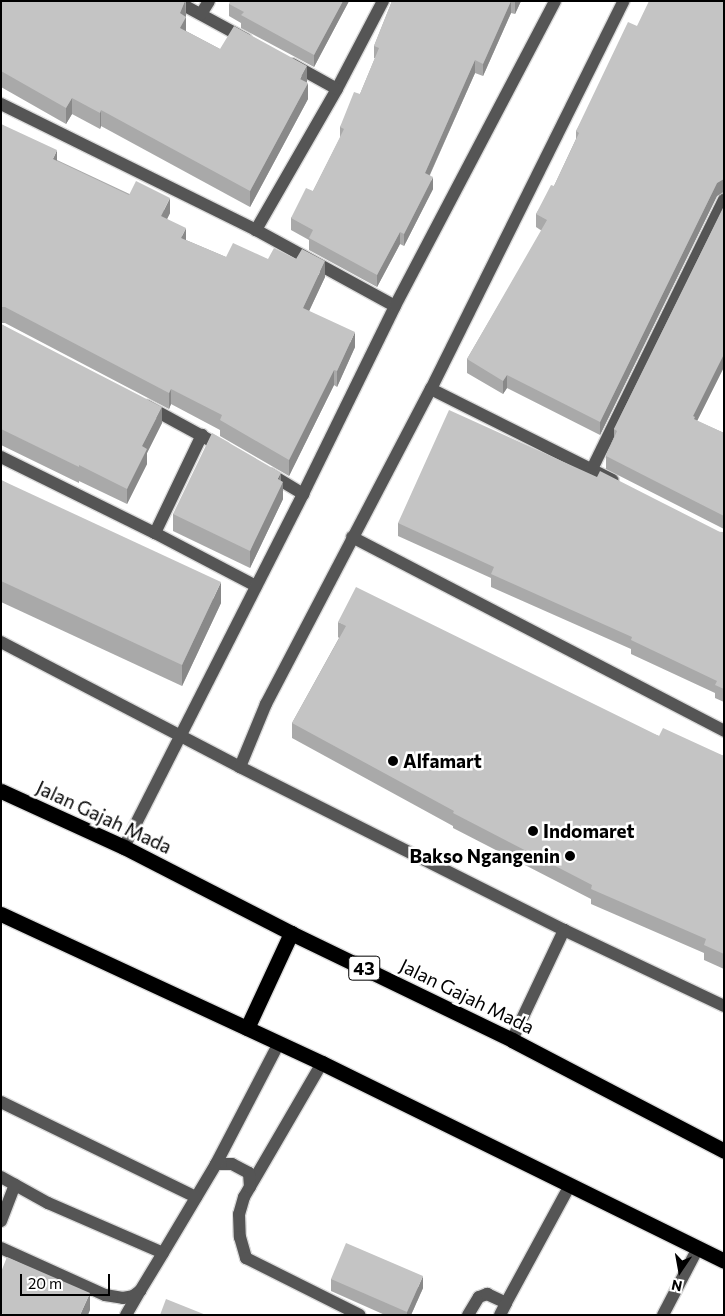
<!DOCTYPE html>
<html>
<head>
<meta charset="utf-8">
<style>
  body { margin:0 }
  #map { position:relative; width:725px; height:1316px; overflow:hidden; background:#fff; font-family:Commissioner,sans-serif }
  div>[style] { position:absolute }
  .roads { filter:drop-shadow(1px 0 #dbdbdb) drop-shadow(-1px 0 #dbdbdb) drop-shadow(0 1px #dbdbdb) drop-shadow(0 -1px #dbdbdb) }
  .minor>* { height:12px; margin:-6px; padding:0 6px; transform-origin:6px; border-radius:6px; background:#555 }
  .highway>* { height:15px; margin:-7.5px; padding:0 7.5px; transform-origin:7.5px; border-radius:7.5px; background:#000 }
  .wall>* { inset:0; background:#a9a9a9 }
  .shaded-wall>* { inset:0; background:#898989 }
  .building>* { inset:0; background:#c4c4c4 }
  .dots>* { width:14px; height:14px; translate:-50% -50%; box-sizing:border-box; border:2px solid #fff; border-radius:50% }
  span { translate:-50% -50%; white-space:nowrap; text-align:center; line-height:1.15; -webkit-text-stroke:5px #fff; paint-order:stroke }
  .shield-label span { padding:1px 4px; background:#fff; border:1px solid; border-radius:4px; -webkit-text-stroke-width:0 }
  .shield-label { font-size:18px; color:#000; font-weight:700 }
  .poi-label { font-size:19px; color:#000; font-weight:700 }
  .left { translate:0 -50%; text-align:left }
  .right { translate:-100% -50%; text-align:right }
  .street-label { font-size:19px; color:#000 }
  .frame { position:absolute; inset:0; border:2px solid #000; pointer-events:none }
  .north { position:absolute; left:655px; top:1246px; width:50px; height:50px; -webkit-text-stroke:4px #fff; paint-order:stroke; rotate:192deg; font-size:14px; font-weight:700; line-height:20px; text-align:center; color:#000 }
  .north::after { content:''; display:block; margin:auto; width:18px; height:22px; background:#000; clip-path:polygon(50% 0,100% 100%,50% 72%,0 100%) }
  .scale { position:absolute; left:20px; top:1274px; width:90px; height:22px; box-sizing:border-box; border:2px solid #000; border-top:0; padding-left:6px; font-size:15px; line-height:18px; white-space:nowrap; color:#000; -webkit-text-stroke:4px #fff; paint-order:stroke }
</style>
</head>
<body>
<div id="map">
  <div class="roads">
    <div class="minor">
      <i style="left:176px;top:1px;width:80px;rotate:28.5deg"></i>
      <i style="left:383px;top:1px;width:99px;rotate:117.6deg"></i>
      <i style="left:337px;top:89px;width:163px;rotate:119.9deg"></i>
      <i style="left:256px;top:230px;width:158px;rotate:28.7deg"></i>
      <i style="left:201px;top:14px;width:15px;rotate:-58deg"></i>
      <i style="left:292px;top:64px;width:51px;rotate:29.1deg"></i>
      <i style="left:1px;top:104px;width:284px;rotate:26.3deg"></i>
      <i style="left:431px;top:389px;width:203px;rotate:26.6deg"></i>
      <i style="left:147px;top:406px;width:88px;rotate:28.6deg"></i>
      <i style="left:1px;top:457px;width:172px;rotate:26.3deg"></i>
      <i style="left:155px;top:533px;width:114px;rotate:27.7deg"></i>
      <i style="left:592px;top:469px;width:300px;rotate:-63.9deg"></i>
      <i style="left:270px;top:474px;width:39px;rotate:31deg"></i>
      <i style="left:155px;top:533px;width:109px;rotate:-64.4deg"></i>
      <i style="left:352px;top:537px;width:420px;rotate:27.5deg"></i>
      <i style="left:1px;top:642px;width:270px;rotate:27.6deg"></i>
      <i style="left:240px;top:767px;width:363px;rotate:26.7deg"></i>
      <i style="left:564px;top:930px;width:177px;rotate:25.4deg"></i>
      <i style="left:240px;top:767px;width:68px;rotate:-67.6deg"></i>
      <i style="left:266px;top:704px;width:356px;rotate:-62.4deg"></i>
      <i style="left:431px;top:389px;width:433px;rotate:-63.6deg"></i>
      <i style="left:124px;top:847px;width:396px;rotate:-63.1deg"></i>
      <i style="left:303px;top:494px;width:209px;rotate:-63.9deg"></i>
      <i style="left:395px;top:306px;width:344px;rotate:-62.3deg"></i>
      <i style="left:512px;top:1040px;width:122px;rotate:-64.7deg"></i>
      <i style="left:322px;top:1063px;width:155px;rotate:120.2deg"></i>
      <i style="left:244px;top:1197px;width:18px;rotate:106deg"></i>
      <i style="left:239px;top:1214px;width:23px;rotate:88deg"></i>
      <i style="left:240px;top:1237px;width:22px;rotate:74deg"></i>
      <i style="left:246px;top:1258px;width:127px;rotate:26.6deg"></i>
      <i style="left:1px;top:1102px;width:217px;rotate:26deg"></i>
      <i style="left:216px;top:1164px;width:16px"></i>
      <i style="left:232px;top:1164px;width:19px;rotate:28deg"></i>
      <i style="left:249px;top:1173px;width:14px;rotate:86deg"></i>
      <i style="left:1px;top:1177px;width:54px;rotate:29deg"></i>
      <i style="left:48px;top:1203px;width:125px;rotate:23.5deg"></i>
      <i style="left:163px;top:1253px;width:104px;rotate:-59.2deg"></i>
      <i style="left:216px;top:1164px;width:136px;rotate:-62.5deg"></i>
      <i style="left:1px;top:1221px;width:39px;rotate:-69deg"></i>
      <i style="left:1px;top:1248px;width:114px;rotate:24.3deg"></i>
      <i style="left:105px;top:1295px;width:18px;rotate:9deg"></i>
      <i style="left:123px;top:1298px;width:10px;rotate:-11deg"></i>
      <i style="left:133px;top:1296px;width:9px;rotate:-36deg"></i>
      <i style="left:140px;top:1291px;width:44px;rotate:-58.8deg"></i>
      <i style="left:126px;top:1315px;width:28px;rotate:-60deg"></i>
      <i style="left:468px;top:1315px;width:21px;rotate:-59deg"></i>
      <i style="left:479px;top:1297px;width:9px;rotate:-21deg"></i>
      <i style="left:487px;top:1294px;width:21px;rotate:25deg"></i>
      <i style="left:506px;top:1303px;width:134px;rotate:-61.5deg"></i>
      <i style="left:500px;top:1315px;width:13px;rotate:-63deg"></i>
      <i style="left:663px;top:1315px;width:76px;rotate:-62.4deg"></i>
    </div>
    <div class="highway">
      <i style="left:1px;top:791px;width:135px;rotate:24.5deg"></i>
      <i style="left:124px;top:847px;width:188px;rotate:27.2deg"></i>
      <i style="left:291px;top:933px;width:246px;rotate:25.8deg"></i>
      <i style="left:512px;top:1040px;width:239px;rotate:27.6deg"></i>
      <i style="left:1px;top:914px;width:354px;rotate:24.9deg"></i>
      <i style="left:322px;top:1063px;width:448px;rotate:26.2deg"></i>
      <i style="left:247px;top:1028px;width:105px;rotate:-65.1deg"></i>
    </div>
  </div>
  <div class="wall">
    <i style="clip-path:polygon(1px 1px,186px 1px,186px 31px,220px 49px,307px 82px,308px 99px,250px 207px,101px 126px,100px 129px,72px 114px,66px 124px,1px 87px)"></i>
    <i style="clip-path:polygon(349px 1px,314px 67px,241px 28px,241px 23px,229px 16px,229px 4px)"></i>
    <i style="clip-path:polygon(392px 1px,521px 1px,515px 14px,511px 13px,483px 76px,475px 73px,430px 175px,433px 189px,404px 246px,400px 244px,377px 287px,309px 250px,309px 240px,291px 230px,291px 218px,313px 191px,340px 138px,340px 127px,360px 94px,375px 58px,374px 58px,374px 46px)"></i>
    <i style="clip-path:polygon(724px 1px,724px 192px,717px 196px,600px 435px,507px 388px,503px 394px,467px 373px,467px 359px,542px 231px,536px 227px,536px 214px,554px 186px,576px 139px,576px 131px,637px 26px)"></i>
    <i style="clip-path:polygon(1px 124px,57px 160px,170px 213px,167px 219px,186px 240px,226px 257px,268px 259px,325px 277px,309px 311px,355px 347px,337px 387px,334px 385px,289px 476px,220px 436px,220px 430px,171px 404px,169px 409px,5px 323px,1px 323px)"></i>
    <i style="clip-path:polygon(724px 206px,724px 367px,697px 421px,724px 433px,724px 529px,606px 469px,606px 456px,614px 437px,614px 429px)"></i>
    <i style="clip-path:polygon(1px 324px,162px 423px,147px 453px,147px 464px,127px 504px,79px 481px,79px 483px,1px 445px)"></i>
    <i style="clip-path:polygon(1px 480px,221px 603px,182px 686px,1px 602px)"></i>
    <i style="clip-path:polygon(281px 481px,283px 499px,250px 568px,173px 531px,173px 514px)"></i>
    <i style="clip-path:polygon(398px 523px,724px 532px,724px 702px,715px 698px,715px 693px,631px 654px,631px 649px,491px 587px,491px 578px,398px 536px)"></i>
    <i style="clip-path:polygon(338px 622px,659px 736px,724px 756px,724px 969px,704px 960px,704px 953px,591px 904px,591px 899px,453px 828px,453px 826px,292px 738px,292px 723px,339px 638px,338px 637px)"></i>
    <i style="clip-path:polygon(331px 1279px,423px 1288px,411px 1315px,385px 1315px,331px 1291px)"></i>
  </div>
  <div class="shaded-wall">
    <i style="clip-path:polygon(185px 1px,186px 16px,181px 26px,186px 17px,186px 32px,180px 43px,180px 13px)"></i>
    <i style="clip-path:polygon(343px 1px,349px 1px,314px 67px,314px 55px)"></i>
    <i style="clip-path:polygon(511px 1px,511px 13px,483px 76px,483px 64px)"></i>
    <i style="clip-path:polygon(516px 1px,521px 1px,515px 14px,515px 2px)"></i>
    <i style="clip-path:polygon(475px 60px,475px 73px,425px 185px,425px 173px)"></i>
    <i style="clip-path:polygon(307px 66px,307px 82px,300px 94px,300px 79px)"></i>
    <i style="clip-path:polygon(308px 83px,308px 99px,250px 207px,250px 191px)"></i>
    <i style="clip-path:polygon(72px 98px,72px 114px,66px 124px,66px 108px)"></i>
    <i style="clip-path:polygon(101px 110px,101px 126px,100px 129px,100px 113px)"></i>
    <i style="clip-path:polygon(57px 150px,57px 166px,53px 159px)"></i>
    <i style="clip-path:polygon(433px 177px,433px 189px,404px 246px,404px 234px)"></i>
    <i style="clip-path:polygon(723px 179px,723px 192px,717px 196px,600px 435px,600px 422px,717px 183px)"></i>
    <i style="clip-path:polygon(170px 198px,170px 213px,161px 231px,161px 216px)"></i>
    <i style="clip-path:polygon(186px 228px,186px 243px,181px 238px)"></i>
    <i style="clip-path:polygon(400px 232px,400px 244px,377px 287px,377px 275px)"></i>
    <i style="clip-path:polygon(325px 261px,325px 277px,303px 324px,303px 308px)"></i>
    <i style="clip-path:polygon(355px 332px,355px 347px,337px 387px,337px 371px)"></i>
    <i style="clip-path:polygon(724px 354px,724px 367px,695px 425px,693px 416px)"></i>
    <i style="clip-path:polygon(334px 370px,334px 385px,289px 476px,289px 460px)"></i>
    <i style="clip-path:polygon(507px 375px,507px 388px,503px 394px,503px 381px)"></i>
    <i style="clip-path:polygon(171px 389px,171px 404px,169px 409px,169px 393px)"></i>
    <i style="clip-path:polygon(162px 407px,162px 423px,147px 453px,147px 464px,127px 504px,127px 489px,142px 446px)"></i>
    <i style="clip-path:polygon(281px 473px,281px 486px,283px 482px,283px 499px,250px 568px,250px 551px)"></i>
    <i style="clip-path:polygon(221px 582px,221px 603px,182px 686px,182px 665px)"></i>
    <i style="clip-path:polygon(423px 1276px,423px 1288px,411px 1315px,407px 1315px,407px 1312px)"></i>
    <i style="clip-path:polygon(90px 1293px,90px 1310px,88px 1315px,80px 1315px)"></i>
  </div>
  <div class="building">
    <i style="clip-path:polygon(1px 1px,185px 1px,180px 13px,186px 17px,180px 28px,220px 49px,234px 26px,307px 66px,300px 79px,308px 83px,250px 191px,101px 110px,100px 113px,72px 98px,66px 108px,1px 71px)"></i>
    <i style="clip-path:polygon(230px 1px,343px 1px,314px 55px,241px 15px,244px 12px,229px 4px)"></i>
    <i style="clip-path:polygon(392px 1px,511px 1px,483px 64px,475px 60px,425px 173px,433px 177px,404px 234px,400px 232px,377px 275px,309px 238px,313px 230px,291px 218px,306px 188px,313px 191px,344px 129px,340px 127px,354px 92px,360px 94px,379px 48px,374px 46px)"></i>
    <i style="clip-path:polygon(649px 1px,724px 1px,724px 179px,717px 183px,600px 422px,507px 375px,503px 381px,467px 359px,547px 220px,536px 214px,551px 185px,554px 186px,579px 133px,576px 131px,628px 22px,637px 26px)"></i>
    <i style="clip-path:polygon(1px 124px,57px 150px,53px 159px,129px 195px,136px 181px,170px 198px,161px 216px,186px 228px,181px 238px,226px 257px,233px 243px,268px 259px,274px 248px,296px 259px,302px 249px,325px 261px,303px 308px,355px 332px,337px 371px,334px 370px,289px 460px,220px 420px,222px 415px,171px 389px,169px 393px,5px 307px,1px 307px)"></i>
    <i style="clip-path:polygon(724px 206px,724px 354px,693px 416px,695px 417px,694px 419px,724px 433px,724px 516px,606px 456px,617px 431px,614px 429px)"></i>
    <i style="clip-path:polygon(1px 324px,162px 407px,142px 446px,147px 449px,127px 489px,79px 465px,79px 467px,1px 429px)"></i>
    <i style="clip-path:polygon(449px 410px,597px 477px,600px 471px,720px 532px,724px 532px,724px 689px,715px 685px,717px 681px,631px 640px,632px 637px,491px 574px,494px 567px,398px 523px)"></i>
    <i style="clip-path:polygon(212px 433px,281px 473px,278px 479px,283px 482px,250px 551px,173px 514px)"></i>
    <i style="clip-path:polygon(1px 480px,221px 582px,182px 665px,1px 581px)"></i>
    <i style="clip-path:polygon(356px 587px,659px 736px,663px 728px,724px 756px,724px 954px,704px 945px,706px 939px,591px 889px,592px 885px,453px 813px,454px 811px,292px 723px,346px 626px,338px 622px)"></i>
    <i style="clip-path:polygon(346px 1243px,423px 1276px,407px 1312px,331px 1279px)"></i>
    <i style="clip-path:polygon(7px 1257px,90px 1293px,80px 1315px,5px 1315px,1px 1313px,1px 1272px)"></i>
    <i style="clip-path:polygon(166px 1299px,206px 1315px,160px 1315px)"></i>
  </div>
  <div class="dots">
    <i style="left:393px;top:761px;background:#000"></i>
    <i style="left:533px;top:831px;background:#000"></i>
    <i style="left:570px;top:856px;background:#000"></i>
  </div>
  <div class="shield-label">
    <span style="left:364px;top:968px">43</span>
  </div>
  <div class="poi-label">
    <span class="left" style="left:403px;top:761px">Alfamart</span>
    <span class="left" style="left:543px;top:831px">Indomaret</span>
    <span class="right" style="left:560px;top:856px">Bakso Ngangenin</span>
  </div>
  <div class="street-label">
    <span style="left:104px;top:817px;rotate:25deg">Jalan Gajah Mada</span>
    <span style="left:467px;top:996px;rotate:26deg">Jalan Gajah Mada</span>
  </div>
  <div class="frame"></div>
  <div class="north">N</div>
  <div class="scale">20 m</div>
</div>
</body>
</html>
